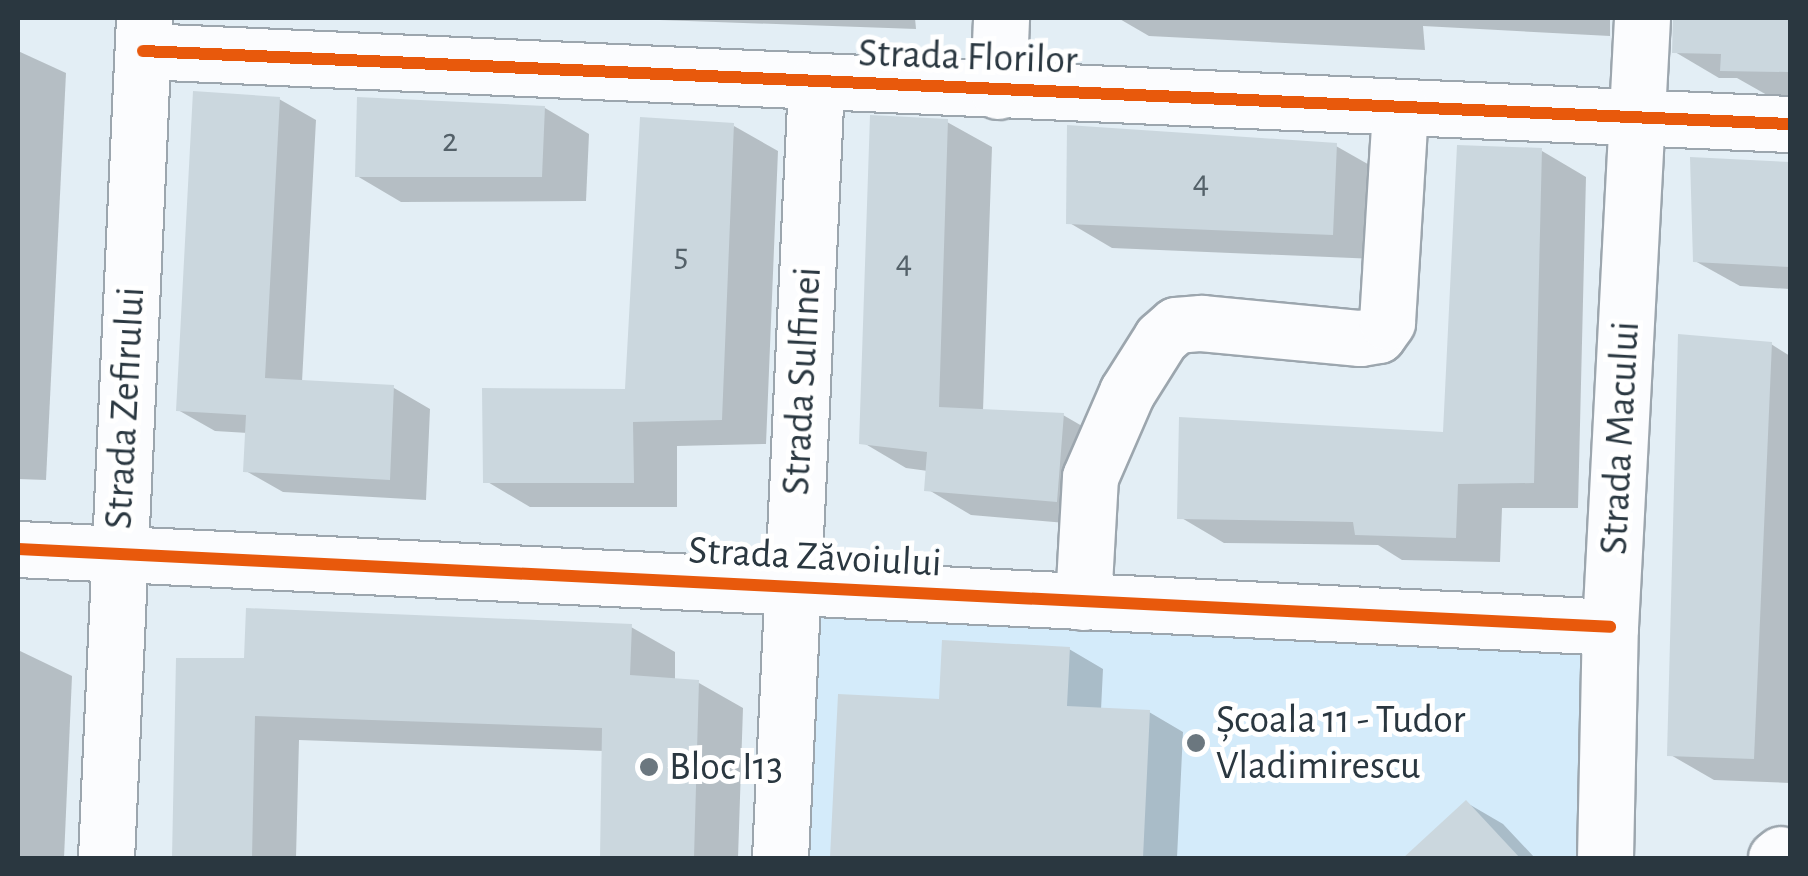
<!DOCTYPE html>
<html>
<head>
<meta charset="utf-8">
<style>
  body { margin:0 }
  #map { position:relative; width:1808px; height:876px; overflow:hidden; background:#e3eef5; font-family:"Alegreya Sans",sans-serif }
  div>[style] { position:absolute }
  .built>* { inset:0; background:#d4ebfa }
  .shadow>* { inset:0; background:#0003 }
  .building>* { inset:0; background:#cbd7de }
  .roads { filter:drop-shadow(2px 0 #9ca6ae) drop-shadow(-2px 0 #9ca6ae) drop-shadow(0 2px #9ca6ae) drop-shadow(0 -2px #9ca6ae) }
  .minor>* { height:55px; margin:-27.5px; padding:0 27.5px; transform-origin:27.5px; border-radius:27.5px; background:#fbfcfe }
  .cycleway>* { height:12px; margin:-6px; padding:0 6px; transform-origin:6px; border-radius:6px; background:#e8590c }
  .dots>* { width:28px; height:28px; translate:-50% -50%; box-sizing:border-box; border:5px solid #fff; border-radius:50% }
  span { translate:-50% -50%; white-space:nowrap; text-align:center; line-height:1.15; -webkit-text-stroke:10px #fff; paint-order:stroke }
  .number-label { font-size:35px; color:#546169 }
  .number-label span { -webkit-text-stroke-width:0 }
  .street-label { font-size:40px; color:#2a3740 }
  .poi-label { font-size:40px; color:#2a3740 }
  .left { translate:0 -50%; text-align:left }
  .frame { position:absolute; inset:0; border:20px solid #2a3740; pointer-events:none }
</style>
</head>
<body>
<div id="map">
  <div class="built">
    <i style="clip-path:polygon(792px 588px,1610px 627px,1605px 858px,780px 858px)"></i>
  </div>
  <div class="shadow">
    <i style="clip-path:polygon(604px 18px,915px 18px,916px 29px)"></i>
    <i style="clip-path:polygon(1118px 18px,1610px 18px,1610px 36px,1423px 26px,1425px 50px,1149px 36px)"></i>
    <i style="clip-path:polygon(1675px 18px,1790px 18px,1790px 95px,1767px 95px,1737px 78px,1719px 78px,1675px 52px)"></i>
    <i style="clip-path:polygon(18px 51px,66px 73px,46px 480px,18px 479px)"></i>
    <i style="clip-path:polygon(279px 99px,316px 120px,302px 382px,394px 388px,430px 409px,426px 500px,283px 492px,246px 471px,248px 433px,215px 431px,178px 410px)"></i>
    <i style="clip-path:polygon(545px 108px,589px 134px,586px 201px,401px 202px,357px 176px)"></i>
    <i style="clip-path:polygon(947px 122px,992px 147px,983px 411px,1063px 415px,1108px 441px,1101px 526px,971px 515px,927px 489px,928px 471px,906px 468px,862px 442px)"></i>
    <i style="clip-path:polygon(734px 126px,778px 151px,766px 444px,677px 446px,677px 507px,530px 507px,486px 481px,628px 392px)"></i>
    <i style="clip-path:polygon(1336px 146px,1380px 171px,1376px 259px,1112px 248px,1068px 222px)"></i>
    <i style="clip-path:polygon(1542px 151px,1586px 177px,1578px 508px,1502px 508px,1500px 562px,1402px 560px,1378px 545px,1224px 543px,1180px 517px,1445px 434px)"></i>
    <i style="clip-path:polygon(1693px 160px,1790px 164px,1790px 289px,1740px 286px,1695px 261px)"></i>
    <i style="clip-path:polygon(1771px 344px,1790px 356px,1790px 783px,1714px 780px,1669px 754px)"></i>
    <i style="clip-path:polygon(631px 627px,675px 652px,675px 681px,699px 683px,743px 708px,738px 858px,602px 858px,604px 751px,299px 740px,296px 858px,175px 857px,247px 660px)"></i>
    <i style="clip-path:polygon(1069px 649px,1103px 669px,1101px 710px,1149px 712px,1183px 732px,1177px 858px,832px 858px,840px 697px,941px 702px)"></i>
    <i style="clip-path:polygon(18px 650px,72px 676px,64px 858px,18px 858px)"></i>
    <i style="clip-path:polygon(1467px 803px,1503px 824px,1535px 858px,1406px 858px)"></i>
  </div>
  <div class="building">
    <i style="clip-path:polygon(1673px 18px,1788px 18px,1788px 72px,1720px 71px,1721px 54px,1672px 53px)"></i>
    <i style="clip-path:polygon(193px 91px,280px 97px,265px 378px,394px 385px,390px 480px,243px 472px,246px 415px,176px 411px)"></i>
    <i style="clip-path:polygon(357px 97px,545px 106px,542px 177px,355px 177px)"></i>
    <i style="clip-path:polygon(870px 115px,948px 119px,939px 407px,1064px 413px,1057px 502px,924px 491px,927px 452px,859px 444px)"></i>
    <i style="clip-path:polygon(640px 117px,734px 123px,722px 420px,633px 422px,634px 483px,483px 483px,482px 388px,625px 389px)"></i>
    <i style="clip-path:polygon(1067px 125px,1337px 143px,1333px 235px,1066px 224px)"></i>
    <i style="clip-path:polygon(1457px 145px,1542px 148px,1534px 483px,1458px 484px,1456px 538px,1355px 535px,1353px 522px,1177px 519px,1179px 417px,1443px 432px)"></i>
    <i style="clip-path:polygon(1690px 157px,1790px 162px,1790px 267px,1693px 262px)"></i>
    <i style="clip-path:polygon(1678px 334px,1772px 342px,1754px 759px,1667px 756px)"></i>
    <i style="clip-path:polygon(246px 608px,632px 624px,630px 675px,699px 680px,694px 858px,600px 858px,602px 728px,255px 716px,252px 858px,172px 858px,176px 658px,244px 658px)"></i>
    <i style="clip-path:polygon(942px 640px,1070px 647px,1067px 706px,1150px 710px,1143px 858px,830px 858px,838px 694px,939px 699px)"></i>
    <i style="clip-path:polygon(1466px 800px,1520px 858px,1403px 858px)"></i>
  </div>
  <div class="roads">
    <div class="minor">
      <i style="left:143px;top:51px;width:1649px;rotate:2.54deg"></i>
      <i style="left:998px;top:91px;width:73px;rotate:-87.6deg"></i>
      <i style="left:18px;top:549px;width:1594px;rotate:2.8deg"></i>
      <i style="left:1083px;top:602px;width:125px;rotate:-86.8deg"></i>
      <i style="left:1090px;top:477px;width:93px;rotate:-66.5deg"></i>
      <i style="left:1127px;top:392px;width:64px;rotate:-57.8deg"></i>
      <i style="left:1161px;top:338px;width:20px;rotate:-41deg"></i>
      <i style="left:1176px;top:325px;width:25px;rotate:-5deg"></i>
      <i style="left:1201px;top:323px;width:160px;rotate:5.4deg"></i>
      <i style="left:1360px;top:338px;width:18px;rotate:-9deg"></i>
      <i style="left:1378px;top:335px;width:16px;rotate:-55deg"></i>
      <i style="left:1387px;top:322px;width:215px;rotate:-86.5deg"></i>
      <i style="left:106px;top:858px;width:841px;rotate:-87.41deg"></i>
      <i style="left:780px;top:858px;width:775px;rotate:-87.34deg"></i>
      <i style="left:1605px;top:858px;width:231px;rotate:-88.8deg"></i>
      <i style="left:1610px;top:627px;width:610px;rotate:-86.99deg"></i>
      <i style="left:1776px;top:858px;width:6px;rotate:-39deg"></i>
    </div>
  </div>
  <div class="cycleway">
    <i style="left:143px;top:51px;width:1649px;rotate:2.54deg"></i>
    <i style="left:18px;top:549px;width:1594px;rotate:2.8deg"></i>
  </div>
  <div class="dots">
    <i style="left:1196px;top:743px;background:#6b777f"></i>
    <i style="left:649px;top:767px;background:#6b777f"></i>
  </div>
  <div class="number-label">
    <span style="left:450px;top:141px">2</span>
    <span style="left:1201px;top:183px">4</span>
    <span style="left:681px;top:256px">5</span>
    <span style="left:904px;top:263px">4</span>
  </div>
  <div class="street-label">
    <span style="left:968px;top:57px;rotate:2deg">Strada Florilor</span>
    <span style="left:802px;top:381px;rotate:-87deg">Strada Sulfinei</span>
    <span style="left:125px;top:408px;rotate:-87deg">Strada Zefirului</span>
    <span style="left:1620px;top:438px;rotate:-87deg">Strada Macului</span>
    <span style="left:815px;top:557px;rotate:3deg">Strada Zăvoiului</span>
  </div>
  <div class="poi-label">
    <span class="left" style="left:1216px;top:743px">Școala 11 - Tudor<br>Vladimirescu</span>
    <span class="left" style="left:669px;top:767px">Bloc I13</span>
  </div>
  <div class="frame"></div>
</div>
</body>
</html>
